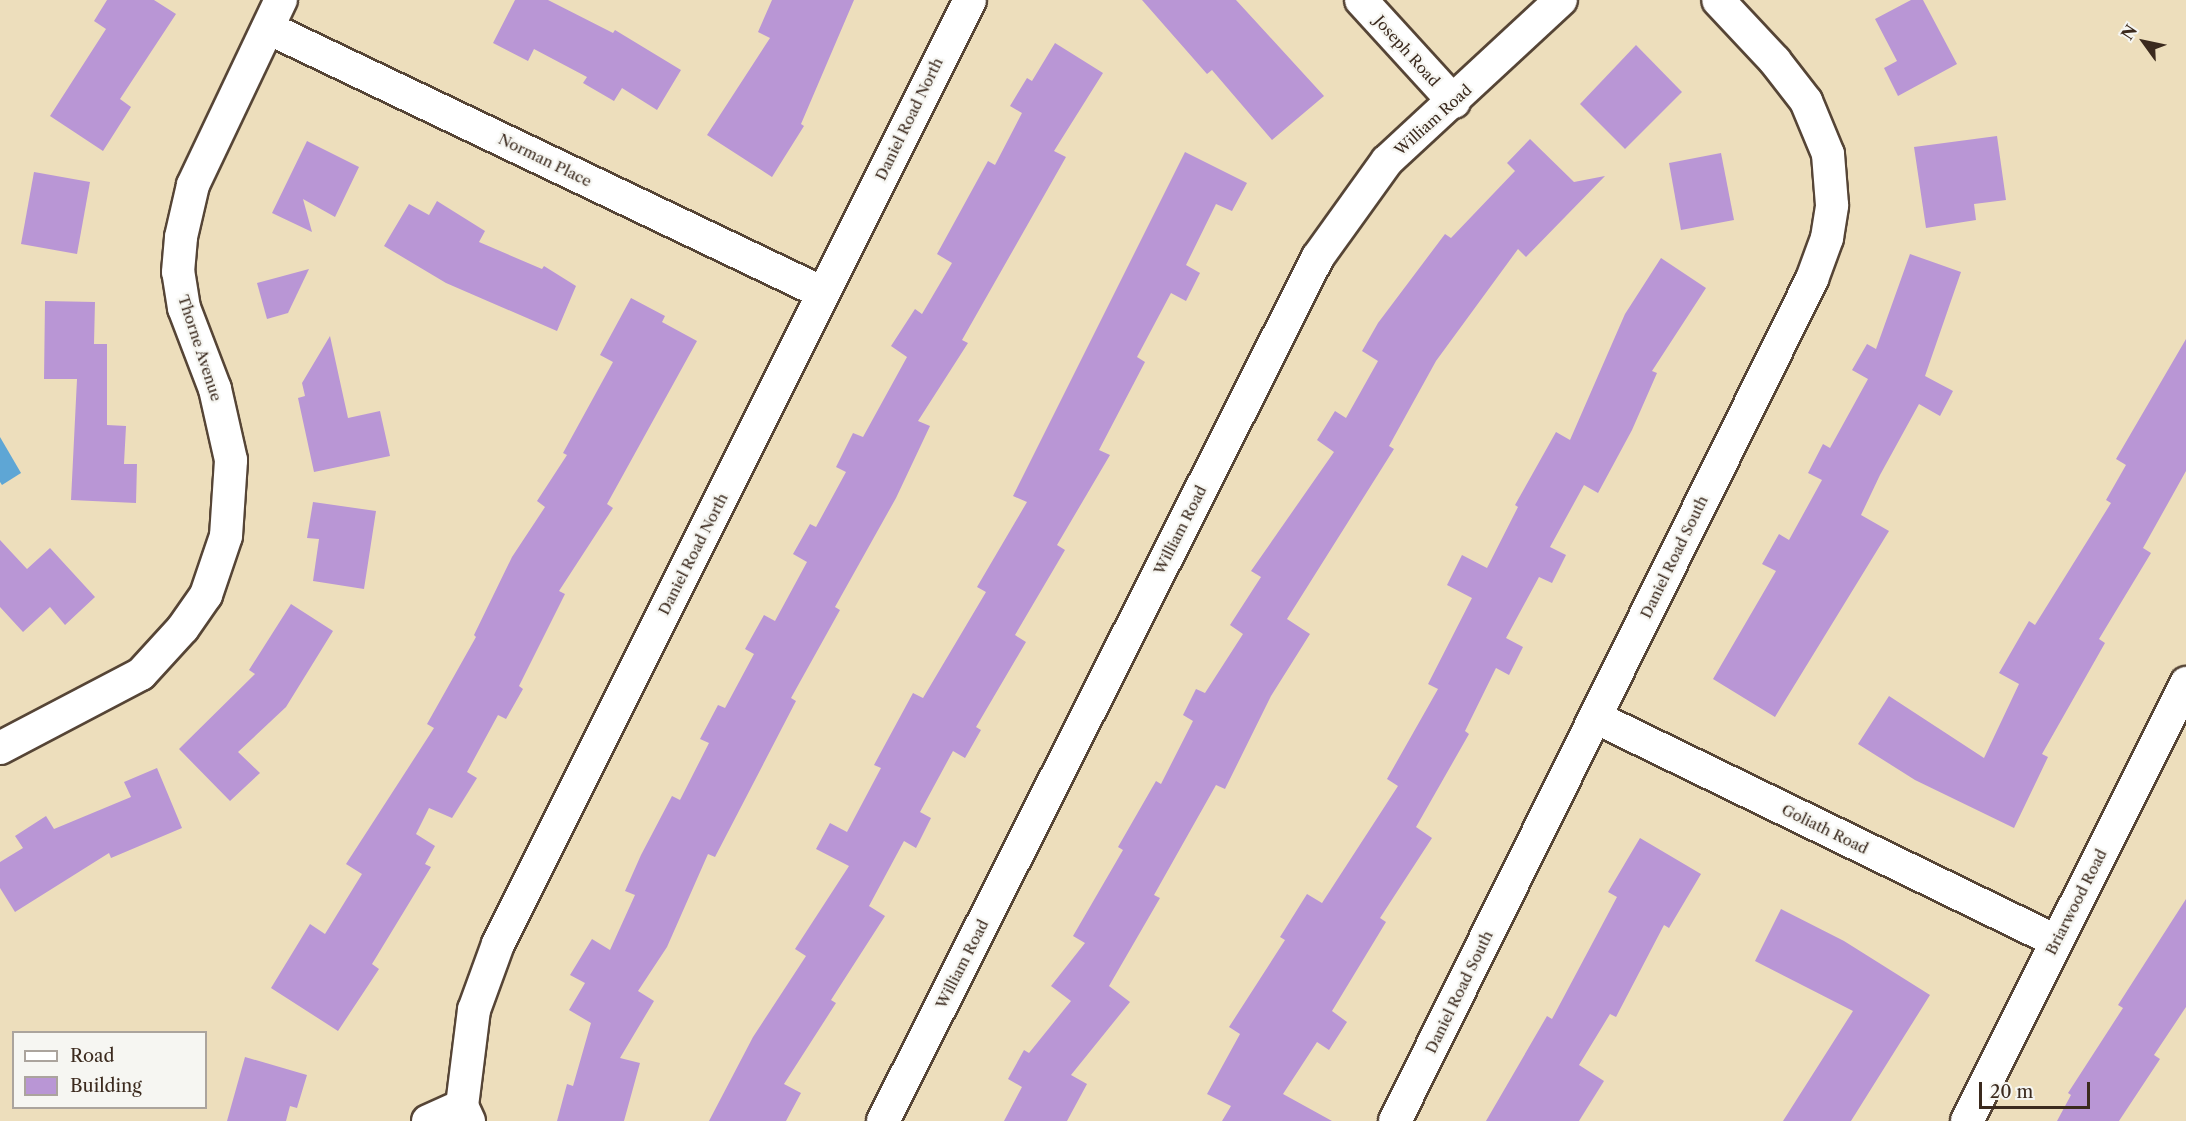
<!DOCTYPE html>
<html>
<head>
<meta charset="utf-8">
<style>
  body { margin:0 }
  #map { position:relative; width:2186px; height:1121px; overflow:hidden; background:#eddebc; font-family:"Libre Caslon Text",serif }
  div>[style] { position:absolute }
  .water>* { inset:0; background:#5ea6d5 }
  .building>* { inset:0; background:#b996d5 }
  .roads { filter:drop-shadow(2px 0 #564536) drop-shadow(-2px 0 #564536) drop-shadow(0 2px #564536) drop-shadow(0 -2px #564536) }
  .street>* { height:32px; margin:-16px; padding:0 16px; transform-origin:16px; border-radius:16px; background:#fff }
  span { translate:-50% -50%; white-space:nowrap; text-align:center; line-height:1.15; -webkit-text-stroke:4.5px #f6f6f2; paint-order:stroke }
  .street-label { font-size:15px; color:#3b2a1e }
  .legend { position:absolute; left:12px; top:1031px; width:195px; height:78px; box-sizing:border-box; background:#f6f6f2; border:2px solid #aba49d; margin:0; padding:8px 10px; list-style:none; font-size:18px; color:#3b2a1e }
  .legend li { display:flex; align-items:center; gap:12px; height:30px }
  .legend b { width:30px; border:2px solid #aba49d }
  .north { position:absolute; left:2114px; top:12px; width:60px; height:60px; -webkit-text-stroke:4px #f6f6f2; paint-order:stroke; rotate:303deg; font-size:16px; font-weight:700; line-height:24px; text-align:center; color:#3b2a1e }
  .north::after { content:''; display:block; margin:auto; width:21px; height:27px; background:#3b2a1e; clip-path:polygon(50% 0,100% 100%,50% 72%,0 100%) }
  .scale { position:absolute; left:1979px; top:1082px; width:111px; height:27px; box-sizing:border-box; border:3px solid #3b2a1e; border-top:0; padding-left:8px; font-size:18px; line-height:21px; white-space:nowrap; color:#3b2a1e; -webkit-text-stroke:4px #f6f6f2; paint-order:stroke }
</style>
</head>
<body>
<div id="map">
  <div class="water">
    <i style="clip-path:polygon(0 437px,21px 473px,2px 485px,0 482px)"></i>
  </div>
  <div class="building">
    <i style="clip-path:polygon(107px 0,154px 0,176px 14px,120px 99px,131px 107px,103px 151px,50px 116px,106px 29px,94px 21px)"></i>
    <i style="clip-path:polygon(515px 0,548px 0,613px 33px,615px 30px,681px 70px,657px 110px,622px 88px,614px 101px,583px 83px,587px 77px,534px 49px,528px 61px,493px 43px)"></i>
    <i style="clip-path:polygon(772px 0,854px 0,801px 124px,804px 126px,772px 177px,707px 135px,770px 38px,758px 32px)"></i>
    <i style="clip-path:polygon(1142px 0,1236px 0,1324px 96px,1272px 140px,1212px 70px,1207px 74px)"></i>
    <i style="clip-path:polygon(1911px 0,1923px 0,1957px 64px,1898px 96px,1884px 68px,1897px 61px,1875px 19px)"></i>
    <i style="clip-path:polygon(1055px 43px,1103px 73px,1054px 151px,1066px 157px,962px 340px,968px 343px,918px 421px,930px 426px,896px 498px,835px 607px,840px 610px,791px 698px,796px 701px,715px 857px,708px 854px,667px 947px,638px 991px,654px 1001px,620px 1058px,640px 1063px,624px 1121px,557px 1121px,567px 1084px,573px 1086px,591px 1023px,569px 1010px,585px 983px,570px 975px,592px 939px,610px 950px,635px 895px,625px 891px,641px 855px,672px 796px,680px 800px,709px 743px,700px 739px,718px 705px,725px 708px,754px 654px,745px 649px,764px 615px,775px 621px,807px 562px,793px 554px,810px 524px,816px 527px,846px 472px,836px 467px,853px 433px,863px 437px,907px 357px,891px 346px,915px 309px,922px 314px,952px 263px,937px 254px,988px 161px,995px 165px,1022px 113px,1010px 106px,1027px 78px,1032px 81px)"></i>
    <i style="clip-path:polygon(1636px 45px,1682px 92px,1625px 149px,1580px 104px)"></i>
    <i style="clip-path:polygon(1997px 136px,2006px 200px,1974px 204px,1976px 220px,1926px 228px,1914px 147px)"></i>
    <i style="clip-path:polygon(1530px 139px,1574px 182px,1605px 176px,1526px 257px,1518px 249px,1436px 361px,1389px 446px,1394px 449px,1287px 619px,1310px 634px,1271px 696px,1225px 789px,1216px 785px,1154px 895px,1160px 898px,1109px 986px,1130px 1002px,1071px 1075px,1087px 1084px,1067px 1121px,1004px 1121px,1022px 1087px,1008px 1079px,1024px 1050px,1029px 1053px,1071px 1001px,1051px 986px,1085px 943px,1073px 936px,1123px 850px,1118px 847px,1156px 781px,1161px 784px,1193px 721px,1183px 715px,1196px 689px,1205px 693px,1243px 634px,1230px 625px,1261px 577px,1251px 571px,1334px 452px,1317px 440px,1335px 411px,1346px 418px,1378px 361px,1362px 351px,1378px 323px,1445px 234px,1451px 238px,1515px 171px,1507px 163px)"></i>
    <i style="clip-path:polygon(307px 141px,359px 167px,335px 217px,303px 199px,312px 232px,272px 213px)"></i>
    <i style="clip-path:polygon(1185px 152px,1247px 183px,1232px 211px,1216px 204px,1186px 265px,1200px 273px,1186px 301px,1171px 293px,1137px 357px,1145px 362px,1099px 450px,1110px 455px,1057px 545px,1065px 550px,1015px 635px,1026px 642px,976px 727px,981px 730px,965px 758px,953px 751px,920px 812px,931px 818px,916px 848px,904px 841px,869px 906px,885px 916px,831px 1000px,836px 1003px,784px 1084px,801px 1093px,786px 1121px,709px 1121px,753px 1037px,806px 956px,795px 949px,849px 866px,816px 849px,830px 823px,847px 832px,881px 768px,874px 765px,913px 693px,923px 698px,986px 592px,977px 587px,1027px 502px,1013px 496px)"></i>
    <i style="clip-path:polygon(1721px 153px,1734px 220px,1681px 230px,1669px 163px)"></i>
    <i style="clip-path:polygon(34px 172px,90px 182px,77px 254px,21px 244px)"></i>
    <i style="clip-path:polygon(437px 201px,485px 231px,479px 242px,542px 269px,544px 266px,576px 286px,557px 331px,446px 283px,384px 246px,409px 204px,429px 215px)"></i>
    <i style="clip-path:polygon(1910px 254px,1961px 272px,1925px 376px,1953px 391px,1940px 416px,1919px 404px,1880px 475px,1861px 515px,1889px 531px,1775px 717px,1713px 679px,1776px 571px,1762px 564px,1779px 534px,1789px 540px,1822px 480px,1808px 473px,1823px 444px,1830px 448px,1868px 379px,1852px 370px,1867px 344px,1876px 349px)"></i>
    <i style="clip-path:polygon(1661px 258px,1706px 288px,1652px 371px,1657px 373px,1632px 430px,1598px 493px,1584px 485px,1550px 547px,1566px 555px,1552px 583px,1539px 577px,1506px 638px,1523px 647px,1509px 675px,1496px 668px,1465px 731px,1469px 734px,1416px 827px,1432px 838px,1380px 918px,1386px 922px,1332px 1011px,1347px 1022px,1329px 1050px,1317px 1042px,1283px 1094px,1332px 1121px,1222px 1121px,1231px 1106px,1207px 1094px,1240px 1034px,1229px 1027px,1285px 940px,1280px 937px,1307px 894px,1322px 903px,1398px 786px,1387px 779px,1438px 689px,1428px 684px,1472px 598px,1447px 585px,1462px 555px,1487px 568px,1518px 507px,1515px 505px,1556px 432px,1570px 440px,1625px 314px)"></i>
    <i style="clip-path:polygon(309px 269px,288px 313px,267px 319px,257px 283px)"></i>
    <i style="clip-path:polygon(631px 298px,665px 316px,662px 322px,697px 341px,607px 504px,613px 508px,559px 591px,565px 594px,519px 686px,523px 689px,506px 719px,498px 715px,467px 772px,477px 778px,452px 818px,429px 808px,416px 834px,435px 846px,425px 864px,431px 867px,372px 964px,379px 969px,338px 1031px,271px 988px,310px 924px,325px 934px,362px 874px,346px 864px,434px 728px,427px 724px,476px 637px,474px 635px,512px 557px,545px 507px,537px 501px,567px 455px,563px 453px,613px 362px,600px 355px)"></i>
    <i style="clip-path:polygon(45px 301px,95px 302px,94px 344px,107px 344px,107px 425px,126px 426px,124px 464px,137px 464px,136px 503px,71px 500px,77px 379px,44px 379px)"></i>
    <i style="clip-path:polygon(330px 336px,348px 418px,380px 411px,390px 456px,314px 472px,298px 398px,305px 396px,302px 383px)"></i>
    <i style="clip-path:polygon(2186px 339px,2186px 471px,2143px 548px,2151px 553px,2099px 639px,2105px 643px,2042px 754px,2048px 757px,2014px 828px,1915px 780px,1858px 744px,1889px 696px,1984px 758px,2019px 684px,1999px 673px,2029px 621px,2035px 625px,2111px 503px,2106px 500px,2126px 465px,2116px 459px)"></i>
    <i style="clip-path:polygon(313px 502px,376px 511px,364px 589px,313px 581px,319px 539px,307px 538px)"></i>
    <i style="clip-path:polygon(0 540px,27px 569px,50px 548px,95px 597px,65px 625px,50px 607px,23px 632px,0 607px)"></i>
    <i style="clip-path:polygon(291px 604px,333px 631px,286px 707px,238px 752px,260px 773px,230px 801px,179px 749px,255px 674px,249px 670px)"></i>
    <i style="clip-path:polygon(157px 768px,182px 828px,111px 858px,109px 853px,15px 912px,0 888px,0 862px,23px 848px,15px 836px,46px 816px,54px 829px,131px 797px,124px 782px)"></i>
    <i style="clip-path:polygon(1640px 838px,1701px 874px,1669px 928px,1664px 925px,1616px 1017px,1610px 1014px,1579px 1065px,1604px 1081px,1579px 1121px,1486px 1121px,1547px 1016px,1552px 1019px,1617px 897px,1608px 892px)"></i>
    <i style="clip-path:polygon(2186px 899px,2186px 1007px,2154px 1055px,2160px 1059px,2119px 1121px,2057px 1121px,2071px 1095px,2068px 1093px,2123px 1008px,2118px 1005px)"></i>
    <i style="clip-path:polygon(1781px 909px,1844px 941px,1930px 995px,1851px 1121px,1783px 1121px,1853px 1011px,1755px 961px)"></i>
    <i style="clip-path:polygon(245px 1057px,307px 1075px,297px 1108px,290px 1106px,286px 1121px,227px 1121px)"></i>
  </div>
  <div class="roads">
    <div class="street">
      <i style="left:1361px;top:0;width:138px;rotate:47.6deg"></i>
      <i style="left:268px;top:28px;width:615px;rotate:25.52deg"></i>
      <i style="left:1595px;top:717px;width:513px;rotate:25.92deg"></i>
      <i style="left:0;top:748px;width:159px;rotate:-27.7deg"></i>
      <i style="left:141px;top:674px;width:62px;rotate:-47.6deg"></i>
      <i style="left:183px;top:628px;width:40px;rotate:-55.1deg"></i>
      <i style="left:206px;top:595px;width:62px;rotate:-71.3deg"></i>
      <i style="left:226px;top:536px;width:76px;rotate:-86.2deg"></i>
      <i style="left:231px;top:460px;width:73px;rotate:-102.7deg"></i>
      <i style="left:215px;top:389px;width:87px;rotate:-110.9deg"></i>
      <i style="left:184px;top:308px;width:36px;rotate:-99deg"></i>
      <i style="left:178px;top:272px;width:35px;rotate:-85deg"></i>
      <i style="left:181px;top:237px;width:53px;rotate:-77deg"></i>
      <i style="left:193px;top:185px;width:205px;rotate:-64.6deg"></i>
      <i style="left:428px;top:1121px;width:37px;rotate:-24deg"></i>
      <i style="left:469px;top:1121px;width:17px;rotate:-115deg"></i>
      <i style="left:462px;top:1106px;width:97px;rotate:-82.9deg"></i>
      <i style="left:474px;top:1010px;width:70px;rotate:-70deg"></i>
      <i style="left:498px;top:944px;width:1055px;rotate:-63.43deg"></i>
      <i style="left:883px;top:1121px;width:967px;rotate:-63.28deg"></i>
      <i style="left:1318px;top:257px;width:118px;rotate:-54.3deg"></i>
      <i style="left:1387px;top:161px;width:237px;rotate:-42.8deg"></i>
      <i style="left:1395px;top:1121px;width:940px;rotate:-63.65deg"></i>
      <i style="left:1812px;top:279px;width:44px;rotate:-69.9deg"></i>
      <i style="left:1827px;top:238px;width:33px;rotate:-81deg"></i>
      <i style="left:1832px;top:205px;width:51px;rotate:-94.5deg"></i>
      <i style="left:1828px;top:154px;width:57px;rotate:-112.5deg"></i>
      <i style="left:1806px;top:101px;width:51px;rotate:-127.8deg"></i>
      <i style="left:1775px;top:61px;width:83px;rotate:-133.1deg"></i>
      <i style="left:1967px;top:1121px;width:490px;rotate:-63.4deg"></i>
    </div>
  </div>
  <div class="street-label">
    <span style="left:1407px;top:51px;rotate:48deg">Joseph Road</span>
    <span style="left:909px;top:119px;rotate:-64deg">Daniel Road North</span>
    <span style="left:1433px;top:120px;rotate:-42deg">William Road</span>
    <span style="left:545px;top:160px;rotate:26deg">Norman Place</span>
    <span style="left:200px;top:348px;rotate:72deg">Thorne Avenue</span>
    <span style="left:1180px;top:530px;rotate:-63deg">William Road</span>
    <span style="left:693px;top:554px;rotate:-63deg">Daniel Road North</span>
    <span style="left:1674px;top:557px;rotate:-64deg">Daniel Road South</span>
    <span style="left:1825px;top:829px;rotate:26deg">Goliath Road</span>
    <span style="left:2076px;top:902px;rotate:-63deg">Briarwood Road</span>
    <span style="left:962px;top:964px;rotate:-63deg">William Road</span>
    <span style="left:1459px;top:992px;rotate:-64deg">Daniel Road South</span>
  </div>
  <ul class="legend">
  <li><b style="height:8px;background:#fff"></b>Road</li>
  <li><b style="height:16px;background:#b996d5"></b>Building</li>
  </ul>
  <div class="north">N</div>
  <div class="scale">20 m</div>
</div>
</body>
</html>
